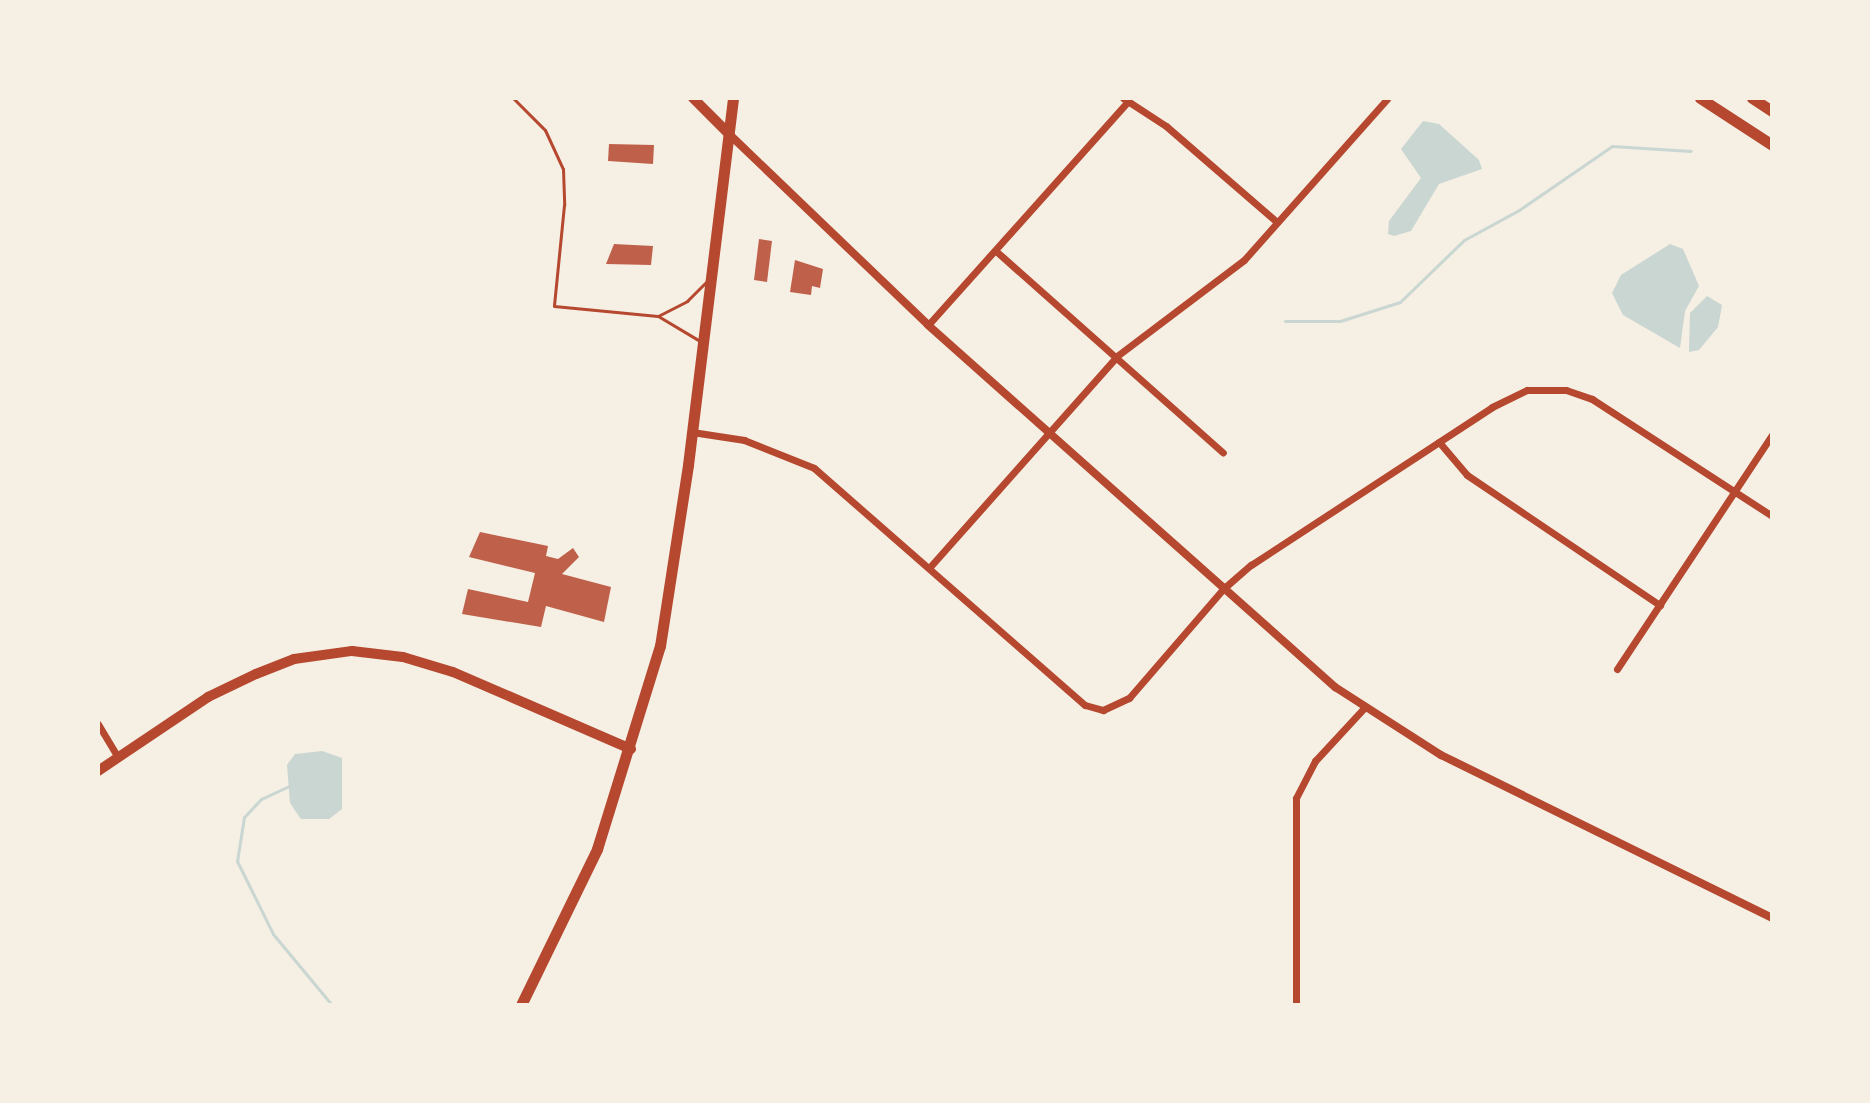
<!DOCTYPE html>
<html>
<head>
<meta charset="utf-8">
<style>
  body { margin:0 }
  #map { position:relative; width:1870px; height:1103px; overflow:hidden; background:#f6efe4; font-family:"Asap Condensed",sans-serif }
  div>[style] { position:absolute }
  .water>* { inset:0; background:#c9d6d2 }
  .stream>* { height:3px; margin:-1.5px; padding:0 1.5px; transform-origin:1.5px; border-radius:1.5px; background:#c9d6d2 }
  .building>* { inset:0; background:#bf614a }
  .service>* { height:3px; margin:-1.5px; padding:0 1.5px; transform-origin:1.5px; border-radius:1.5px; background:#b5482f }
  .minor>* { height:7px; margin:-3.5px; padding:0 3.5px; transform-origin:3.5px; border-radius:3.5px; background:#b5482f }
  .tertiary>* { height:8px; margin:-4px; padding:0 4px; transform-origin:4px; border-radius:4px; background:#b5482f }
  .secondary>* { height:10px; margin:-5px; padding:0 5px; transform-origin:5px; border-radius:5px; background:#b5482f }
  .primary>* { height:11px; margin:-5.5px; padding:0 5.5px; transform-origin:5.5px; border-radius:5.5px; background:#b5482f }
  .trunk>* { height:11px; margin:-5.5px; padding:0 5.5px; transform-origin:5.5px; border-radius:5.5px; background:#b5482f }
  span { translate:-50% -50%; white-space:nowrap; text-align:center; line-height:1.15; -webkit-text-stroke:8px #f6efe4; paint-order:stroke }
  .frame { position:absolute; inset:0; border:100px solid #f6efe4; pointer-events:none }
</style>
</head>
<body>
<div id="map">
  <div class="water">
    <i style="clip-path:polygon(1423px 121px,1439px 124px,1479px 160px,1482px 169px,1439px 184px,1411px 231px,1394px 236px,1388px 234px,1389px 221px,1421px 178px,1401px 149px)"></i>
    <i style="clip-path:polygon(1670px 244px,1683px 249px,1699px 286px,1685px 311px,1680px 348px,1623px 315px,1612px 293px,1621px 275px)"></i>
    <i style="clip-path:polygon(1707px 296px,1722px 305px,1718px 327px,1699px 350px,1689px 352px,1690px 313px)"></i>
    <i style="clip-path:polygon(322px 751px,342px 758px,342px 809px,329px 819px,301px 819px,290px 803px,287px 765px,295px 754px)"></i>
  </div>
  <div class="stream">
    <i style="left:1285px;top:321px;width:55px"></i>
    <i style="left:1340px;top:321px;width:63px;rotate:-17.6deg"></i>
    <i style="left:1400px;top:302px;width:89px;rotate:-44.1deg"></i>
    <i style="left:1464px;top:240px;width:63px;rotate:-28.6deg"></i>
    <i style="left:1519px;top:210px;width:113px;rotate:-34.5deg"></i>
    <i style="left:1612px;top:146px;width:79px;rotate:3.6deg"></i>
    <i style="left:289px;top:786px;width:31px;rotate:155deg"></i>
    <i style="left:261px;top:799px;width:25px;rotate:133deg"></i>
    <i style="left:244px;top:817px;width:45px;rotate:99deg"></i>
    <i style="left:237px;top:861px;width:81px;rotate:63.7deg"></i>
    <i style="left:273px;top:934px;width:92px;rotate:50.3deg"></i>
  </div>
  <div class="building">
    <i style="clip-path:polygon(609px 144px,654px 145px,653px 164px,608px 161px)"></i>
    <i style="clip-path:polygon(759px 239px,772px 241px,767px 282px,754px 280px)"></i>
    <i style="clip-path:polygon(614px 244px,653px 246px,651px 265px,606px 264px)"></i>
    <i style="clip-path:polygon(795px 260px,823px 269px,820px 288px,812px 286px,811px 295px,790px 292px)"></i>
    <i style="clip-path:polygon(480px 532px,548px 546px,546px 556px,558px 559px,573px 548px,579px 557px,562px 574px,611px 587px,604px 622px,546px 606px,541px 627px,462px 614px,468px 589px,528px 602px,535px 573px,469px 557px)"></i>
  </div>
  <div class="service">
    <i style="left:513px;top:98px;width:45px;rotate:45deg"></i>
    <i style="left:545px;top:130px;width:43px;rotate:65.2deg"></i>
    <i style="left:563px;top:169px;width:36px;rotate:88deg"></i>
    <i style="left:564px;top:205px;width:101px;rotate:95.7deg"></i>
    <i style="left:554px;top:306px;width:104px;rotate:5.5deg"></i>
    <i style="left:658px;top:316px;width:49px;rotate:30.8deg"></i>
    <i style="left:658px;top:316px;width:33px;rotate:-27deg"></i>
    <i style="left:687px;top:301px;width:28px;rotate:-45deg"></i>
  </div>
  <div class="minor">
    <i style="left:1123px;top:98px;width:51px;rotate:33.1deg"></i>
    <i style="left:1166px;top:126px;width:147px;rotate:40.9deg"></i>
    <i style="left:997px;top:252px;width:302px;rotate:41.6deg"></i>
    <i style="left:928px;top:325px;width:300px;rotate:-48.2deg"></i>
    <i style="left:692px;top:432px;width:53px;rotate:8.7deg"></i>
    <i style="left:744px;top:440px;width:75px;rotate:21.8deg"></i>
    <i style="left:814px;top:468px;width:360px;rotate:41.2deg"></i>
    <i style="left:1085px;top:705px;width:19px;rotate:16deg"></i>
    <i style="left:1103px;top:710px;width:29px;rotate:-25deg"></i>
    <i style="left:1129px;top:698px;width:144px;rotate:-49.2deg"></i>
    <i style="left:1223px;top:589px;width:37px;rotate:-41deg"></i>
    <i style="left:1251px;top:565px;width:288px;rotate:-33.2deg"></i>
    <i style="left:1492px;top:407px;width:39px;rotate:-26deg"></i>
    <i style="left:1527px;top:390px;width:39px"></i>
    <i style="left:1566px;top:390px;width:28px;rotate:19deg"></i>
    <i style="left:1592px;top:399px;width:215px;rotate:33deg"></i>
    <i style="left:1439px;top:442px;width:43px;rotate:49.7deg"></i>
    <i style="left:1467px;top:475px;width:233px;rotate:34deg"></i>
    <i style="left:929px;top:568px;width:283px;rotate:-48.4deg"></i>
    <i style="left:1117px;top:356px;width:159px;rotate:-37.1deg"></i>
    <i style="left:1244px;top:260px;width:215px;rotate:-48.4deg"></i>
    <i style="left:1617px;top:669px;width:281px;rotate:-56.5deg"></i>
    <i style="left:98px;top:724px;width:39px;rotate:59deg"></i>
    <i style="left:1296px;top:1005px;width:207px;rotate:-90deg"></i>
    <i style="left:1296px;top:798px;width:42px;rotate:-62.8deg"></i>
    <i style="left:1315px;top:761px;width:72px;rotate:-47.2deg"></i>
  </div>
  <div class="tertiary">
    <i style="left:728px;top:133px;width:277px;rotate:43.8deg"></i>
    <i style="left:928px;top:325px;width:545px;rotate:41.65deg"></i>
    <i style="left:1335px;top:687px;width:126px;rotate:32.7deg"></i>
    <i style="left:1441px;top:755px;width:369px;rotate:26.2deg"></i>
  </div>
  <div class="secondary">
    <i style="left:693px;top:98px;width:49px;rotate:45deg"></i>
    <i style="left:98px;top:771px;width:133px;rotate:-33.9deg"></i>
    <i style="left:208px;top:697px;width:53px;rotate:-25.6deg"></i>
    <i style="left:256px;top:674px;width:41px;rotate:-21.5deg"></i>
    <i style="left:294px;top:659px;width:59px;rotate:-7.9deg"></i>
    <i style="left:352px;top:651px;width:51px;rotate:6.7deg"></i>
    <i style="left:403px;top:657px;width:52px;rotate:16.7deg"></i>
    <i style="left:453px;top:672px;width:194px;rotate:23.4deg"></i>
  </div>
  <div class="primary">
    <i style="left:521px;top:1005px;width:174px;rotate:-64deg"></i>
    <i style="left:597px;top:849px;width:213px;rotate:-72.8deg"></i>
    <i style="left:660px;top:646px;width:183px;rotate:-81.2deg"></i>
    <i style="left:688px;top:465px;width:370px;rotate:-83deg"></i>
  </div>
  <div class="trunk">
    <i style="left:1700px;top:98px;width:86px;rotate:33.1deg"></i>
    <i style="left:1752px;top:98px;width:24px;rotate:33deg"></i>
  </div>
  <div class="frame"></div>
</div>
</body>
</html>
